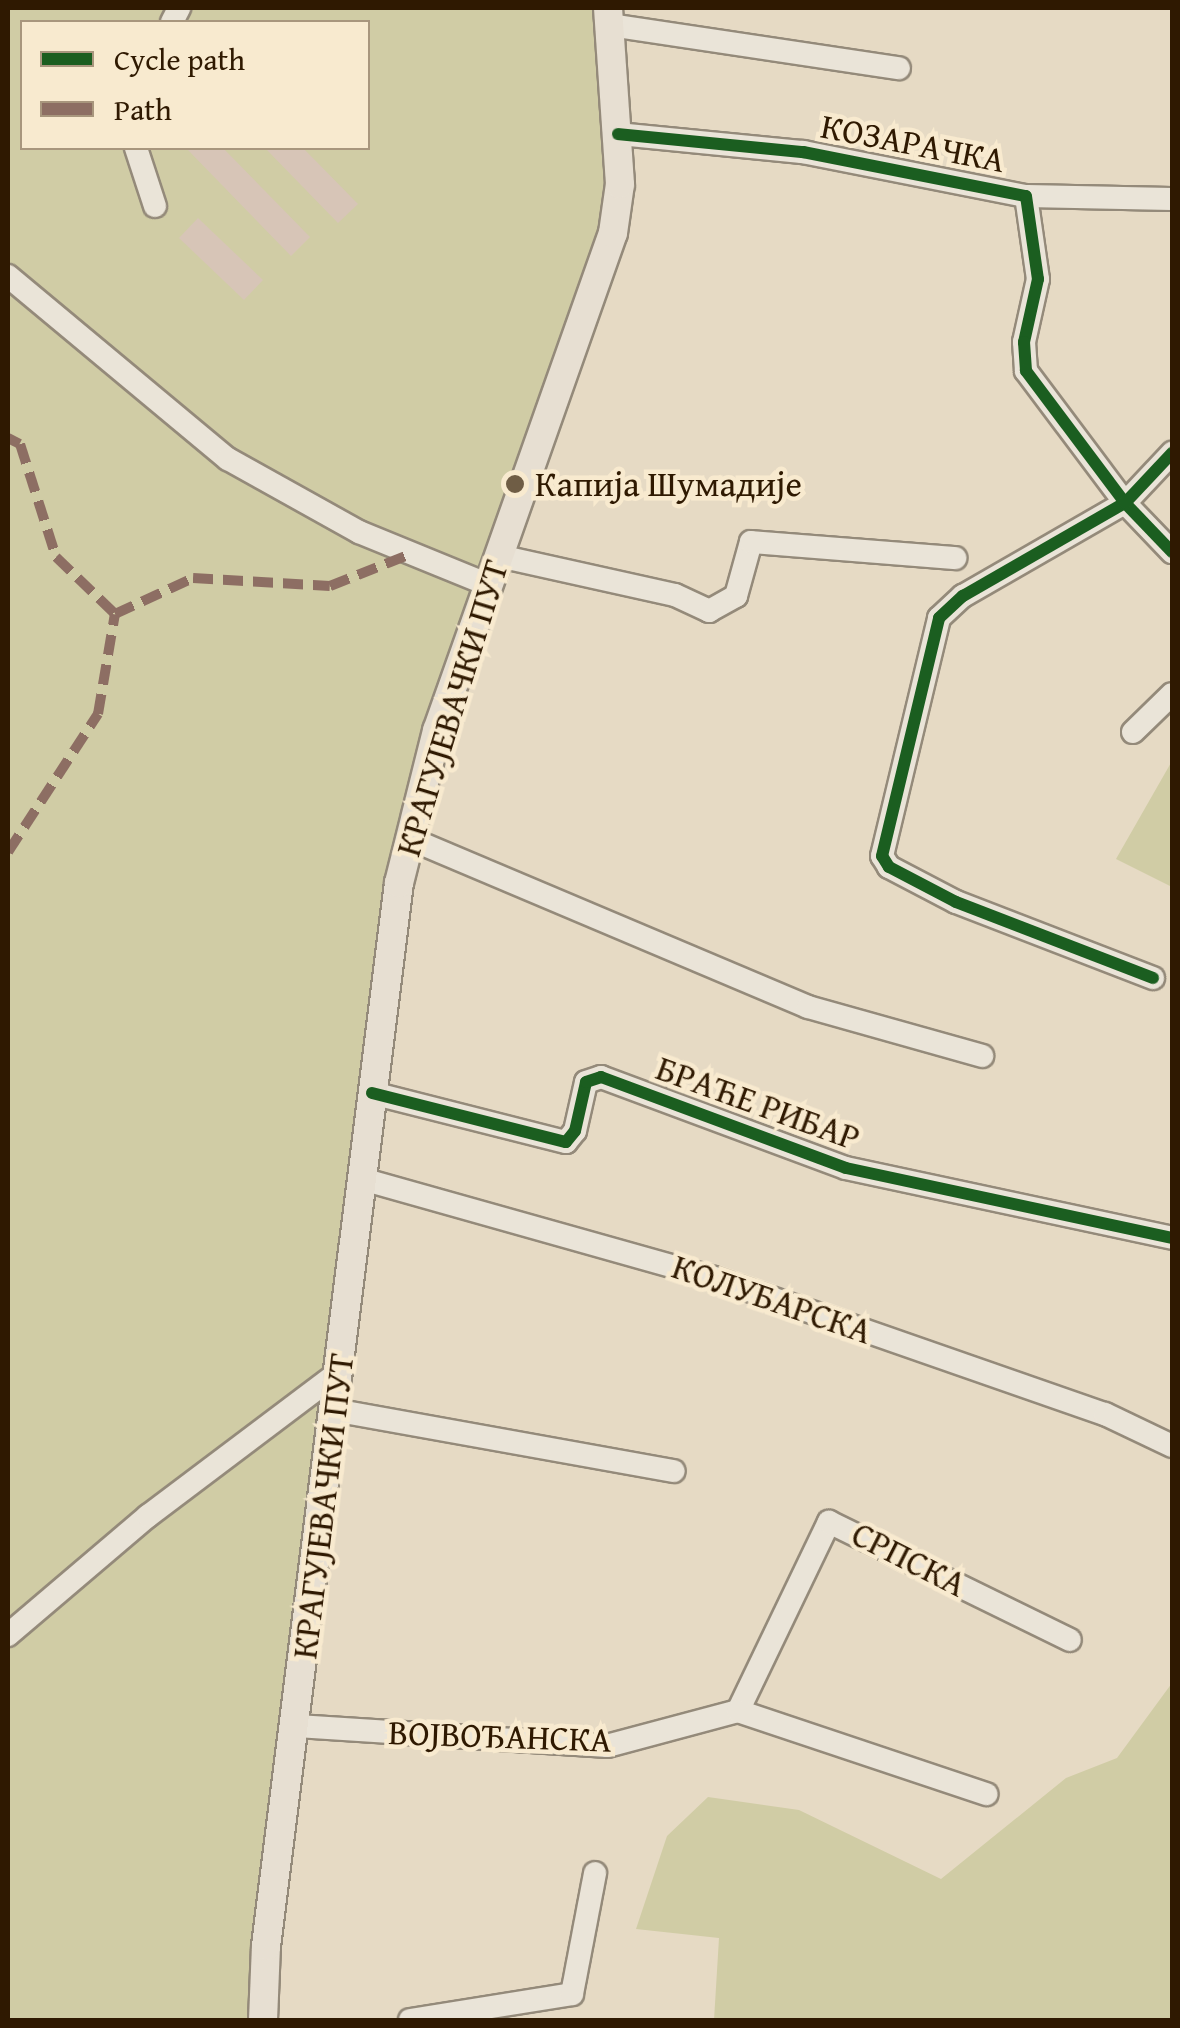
<!DOCTYPE html>
<html>
<head>
<meta charset="utf-8">
<style>
  body { margin:0 }
  #map { position:relative; width:1180px; height:2028px; overflow:hidden; background:#e6dac4; font-family:"Gentium Book Plus",serif }
  div>[style] { position:absolute }
  .green>* { inset:0; background:#d0cca5 }
  .building>* { inset:0; background:#d7c5b7 }
  .roads { filter:drop-shadow(2px 0 #948a7a) drop-shadow(-2px 0 #948a7a) drop-shadow(0 2px #948a7a) drop-shadow(0 -2px #948a7a) }
  .minor>* { height:22px; margin:-11px; padding:0 11px; transform-origin:11px; border-radius:11px; background:#eae4d8 }
  .major>* { height:28px; margin:-14px; padding:0 14px; transform-origin:14px; border-radius:14px; background:#e7dfd2 }
  .quiet>* { height:10px; margin-top:-5px; transform-origin:0; background:repeating-linear-gradient(90deg,#8d6e63 0 20px,transparent 0 30px) }
  .cycleway>* { height:12px; margin:-6px; padding:0 6px; transform-origin:6px; border-radius:6px; background:#1b5e20 }
  .dots>* { width:28px; height:28px; translate:-50% -50%; box-sizing:border-box; border:5px solid #f8eacf; border-radius:50% }
  span { translate:-50% -50%; white-space:nowrap; text-align:center; line-height:1.15; -webkit-text-stroke:9px #f8eacf; paint-order:stroke }
  .street-label { font-size:35px; color:#2f1901 }
  .poi-label { font-size:35px; color:#2f1901 }
  .left { translate:0 -50%; text-align:left }
  .frame { position:absolute; inset:0; border:10px solid #2f1901; pointer-events:none }
  .legend { position:absolute; left:20px; top:20px; width:350px; height:130px; box-sizing:border-box; background:#f8eacf; border:2px solid #a8967d; margin:0; padding:12px 18px; list-style:none; font-size:30px; color:#2f1901 }
  .legend li { display:flex; align-items:center; gap:20px; height:50px }
  .legend b { width:50px; border:2px solid #a8967d }
</style>
</head>
<body>
<div id="map">
  <div class="green">
    <i style="clip-path:polygon(evenodd,8px 8px,598px 8px,609px 197px,400px 819px,383px 911px,258px 2020px,8px 2020px,8px 8px,22px 22px,368px 22px,368px 148px,22px 148px,22px 22px)"></i>
    <i style="clip-path:polygon(1172px 761px,1172px 887px,1116px 859px)"></i>
    <i style="clip-path:polygon(1172px 1683px,1172px 2020px,714px 2020px,719px 1938px,636px 1929px,667px 1836px,708px 1797px,799px 1810px,941px 1879px,1066px 1778px,1117px 1758px)"></i>
  </div>
  <div class="building">
    <i style="clip-path:polygon(186px 148px,223px 148px,310px 237px,291px 256px)"></i>
    <i style="clip-path:polygon(265px 148px,303px 148px,358px 204px,338px 223px)"></i>
    <i style="clip-path:polygon(198px 218px,263px 280px,244px 300px,179px 238px)"></i>
  </div>
  <div class="roads">
    <div class="minor">
      <i style="left:172px;top:22px;width:16px;rotate:-63deg"></i>
      <i style="left:610px;top:25px;width:292px;rotate:8.5deg"></i>
      <i style="left:618px;top:134px;width:186px;rotate:5.6deg"></i>
      <i style="left:803px;top:152px;width:227px;rotate:11.2deg"></i>
      <i style="left:1026px;top:196px;width:84px;rotate:81.8deg"></i>
      <i style="left:1038px;top:279px;width:65px;rotate:102.5deg"></i>
      <i style="left:1024px;top:342px;width:29px;rotate:86deg"></i>
      <i style="left:1026px;top:371px;width:165px;rotate:53.1deg"></i>
      <i style="left:1125px;top:503px;width:68px;rotate:46.2deg"></i>
      <i style="left:136px;top:148px;width:61px;rotate:71.9deg"></i>
      <i style="left:1026px;top:196px;width:146px;rotate:1.2deg"></i>
      <i style="left:8px;top:276px;width:286px;rotate:39.8deg"></i>
      <i style="left:228px;top:459px;width:150px;rotate:29.1deg"></i>
      <i style="left:359px;top:532px;width:140px;rotate:22.2deg"></i>
      <i style="left:499px;top:556px;width:180px;rotate:12.5deg"></i>
      <i style="left:675px;top:595px;width:38px;rotate:25deg"></i>
      <i style="left:709px;top:611px;width:31px;rotate:-29deg"></i>
      <i style="left:736px;top:596px;width:56px;rotate:-74.5deg"></i>
      <i style="left:751px;top:542px;width:205px;rotate:4.5deg"></i>
      <i style="left:1133px;top:732px;width:54px;rotate:-44.3deg"></i>
      <i style="left:408px;top:838px;width:434px;rotate:22.9deg"></i>
      <i style="left:808px;top:1007px;width:181px;rotate:15.7deg"></i>
      <i style="left:1153px;top:978px;width:211px;rotate:-158.9deg"></i>
      <i style="left:956px;top:902px;width:76px;rotate:-152.4deg"></i>
      <i style="left:889px;top:867px;width:13px;rotate:-122deg"></i>
      <i style="left:882px;top:856px;width:245px;rotate:-76.5deg"></i>
      <i style="left:939px;top:618px;width:33px;rotate:-43deg"></i>
      <i style="left:963px;top:596px;width:187px;rotate:-29.9deg"></i>
      <i style="left:1125px;top:503px;width:69px;rotate:-46.8deg"></i>
      <i style="left:372px;top:1093px;width:200px;rotate:14.2deg"></i>
      <i style="left:566px;top:1142px;width:14px;rotate:-51deg"></i>
      <i style="left:575px;top:1131px;width:50px;rotate:-77.3deg"></i>
      <i style="left:586px;top:1082px;width:16px;rotate:-18deg"></i>
      <i style="left:601px;top:1077px;width:261px;rotate:20.4deg"></i>
      <i style="left:846px;top:1168px;width:333px;rotate:12.1deg"></i>
      <i style="left:362px;top:1179px;width:366px;rotate:15.7deg"></i>
      <i style="left:714px;top:1278px;width:414px;rotate:19.2deg"></i>
      <i style="left:1105px;top:1414px;width:74px;rotate:25.5deg"></i>
      <i style="left:334px;top:1410px;width:345px;rotate:10.2deg"></i>
      <i style="left:8px;top:1635px;width:184px;rotate:-40.4deg"></i>
      <i style="left:148px;top:1516px;width:239px;rotate:-37deg"></i>
      <i style="left:738px;top:1711px;width:210px;rotate:-64.3deg"></i>
      <i style="left:829px;top:1522px;width:268px;rotate:26.1deg"></i>
      <i style="left:297px;top:1726px;width:311px;rotate:3.7deg"></i>
      <i style="left:607px;top:1746px;width:136px;rotate:-15deg"></i>
      <i style="left:738px;top:1711px;width:262px;rotate:18.5deg"></i>
      <i style="left:410px;top:2020px;width:164px;rotate:-9.1deg"></i>
      <i style="left:572px;top:1994px;width:123px;rotate:-79.2deg"></i>
    </div>
    <div class="major">
      <i style="left:263px;top:2020px;width:74px;rotate:-87.7deg"></i>
      <i style="left:266px;top:1946px;width:1071px;rotate:-82.87deg"></i>
      <i style="left:399px;top:883px;width:157px;rotate:-76deg"></i>
      <i style="left:437px;top:731px;width:528px;rotate:-70.54deg"></i>
      <i style="left:613px;top:233px;width:49px;rotate:-81.9deg"></i>
      <i style="left:620px;top:184px;width:176px;rotate:-93.9deg"></i>
    </div>
  </div>
  <div class="quiet">
    <i style="left:8px;top:438px;width:13px;rotate:27deg"></i>
    <i style="left:20px;top:444px;width:119px;rotate:72.3deg"></i>
    <i style="left:56px;top:557px;width:82px;rotate:44deg"></i>
    <i style="left:8px;top:852px;width:165px;rotate:-56.9deg"></i>
    <i style="left:98px;top:714px;width:101px;rotate:-80.4deg"></i>
    <i style="left:115px;top:614px;width:86px;rotate:-24.8deg"></i>
    <i style="left:193px;top:578px;width:137px;rotate:3.3deg"></i>
    <i style="left:330px;top:586px;width:87px;rotate:-21.6deg"></i>
  </div>
  <div class="cycleway">
    <i style="left:618px;top:134px;width:186px;rotate:5.6deg"></i>
    <i style="left:803px;top:152px;width:227px;rotate:11.2deg"></i>
    <i style="left:1026px;top:196px;width:84px;rotate:81.8deg"></i>
    <i style="left:1038px;top:279px;width:65px;rotate:102.5deg"></i>
    <i style="left:1024px;top:342px;width:29px;rotate:86deg"></i>
    <i style="left:1026px;top:371px;width:165px;rotate:53.1deg"></i>
    <i style="left:1125px;top:503px;width:68px;rotate:46.2deg"></i>
    <i style="left:1153px;top:978px;width:211px;rotate:-158.9deg"></i>
    <i style="left:956px;top:902px;width:76px;rotate:-152.4deg"></i>
    <i style="left:889px;top:867px;width:13px;rotate:-122deg"></i>
    <i style="left:882px;top:856px;width:245px;rotate:-76.5deg"></i>
    <i style="left:939px;top:618px;width:33px;rotate:-43deg"></i>
    <i style="left:963px;top:596px;width:187px;rotate:-29.9deg"></i>
    <i style="left:1125px;top:503px;width:69px;rotate:-46.8deg"></i>
    <i style="left:372px;top:1093px;width:200px;rotate:14.2deg"></i>
    <i style="left:566px;top:1142px;width:14px;rotate:-51deg"></i>
    <i style="left:575px;top:1131px;width:50px;rotate:-77.3deg"></i>
    <i style="left:586px;top:1082px;width:16px;rotate:-18deg"></i>
    <i style="left:601px;top:1077px;width:261px;rotate:20.4deg"></i>
    <i style="left:846px;top:1168px;width:333px;rotate:12.1deg"></i>
  </div>
  <div class="dots">
    <i style="left:515px;top:484px;background:#6f5d45"></i>
  </div>
  <div class="street-label">
    <span style="left:913px;top:143px;rotate:11deg">КОЗАРАЧКА</span>
    <span style="left:452px;top:708px;rotate:-73deg">КРАГУЈЕВАЧКИ ПУТ</span>
    <span style="left:758px;top:1103px;rotate:20deg">БРАЋЕ РИБАР</span>
    <span style="left:772px;top:1299px;rotate:19deg">КОЛУБАРСКА</span>
    <span style="left:323px;top:1506px;rotate:-83deg">КРАГУЈЕВАЧКИ ПУТ</span>
    <span style="left:909px;top:1559px;rotate:27deg">СРПСКА</span>
    <span style="left:500px;top:1736px;rotate:2deg">ВОЈВОЂАНСКА</span>
  </div>
  <div class="poi-label">
    <span class="left" style="left:535px;top:484px">Капија Шумадије</span>
  </div>
  <div class="frame"></div>
  <ul class="legend">
  <li><b style="height:12px;background:#1b5e20"></b>Cycle path</li>
  <li><b style="height:12px;background:#8d6e63"></b>Path</li>
  </ul>
</div>
</body>
</html>
